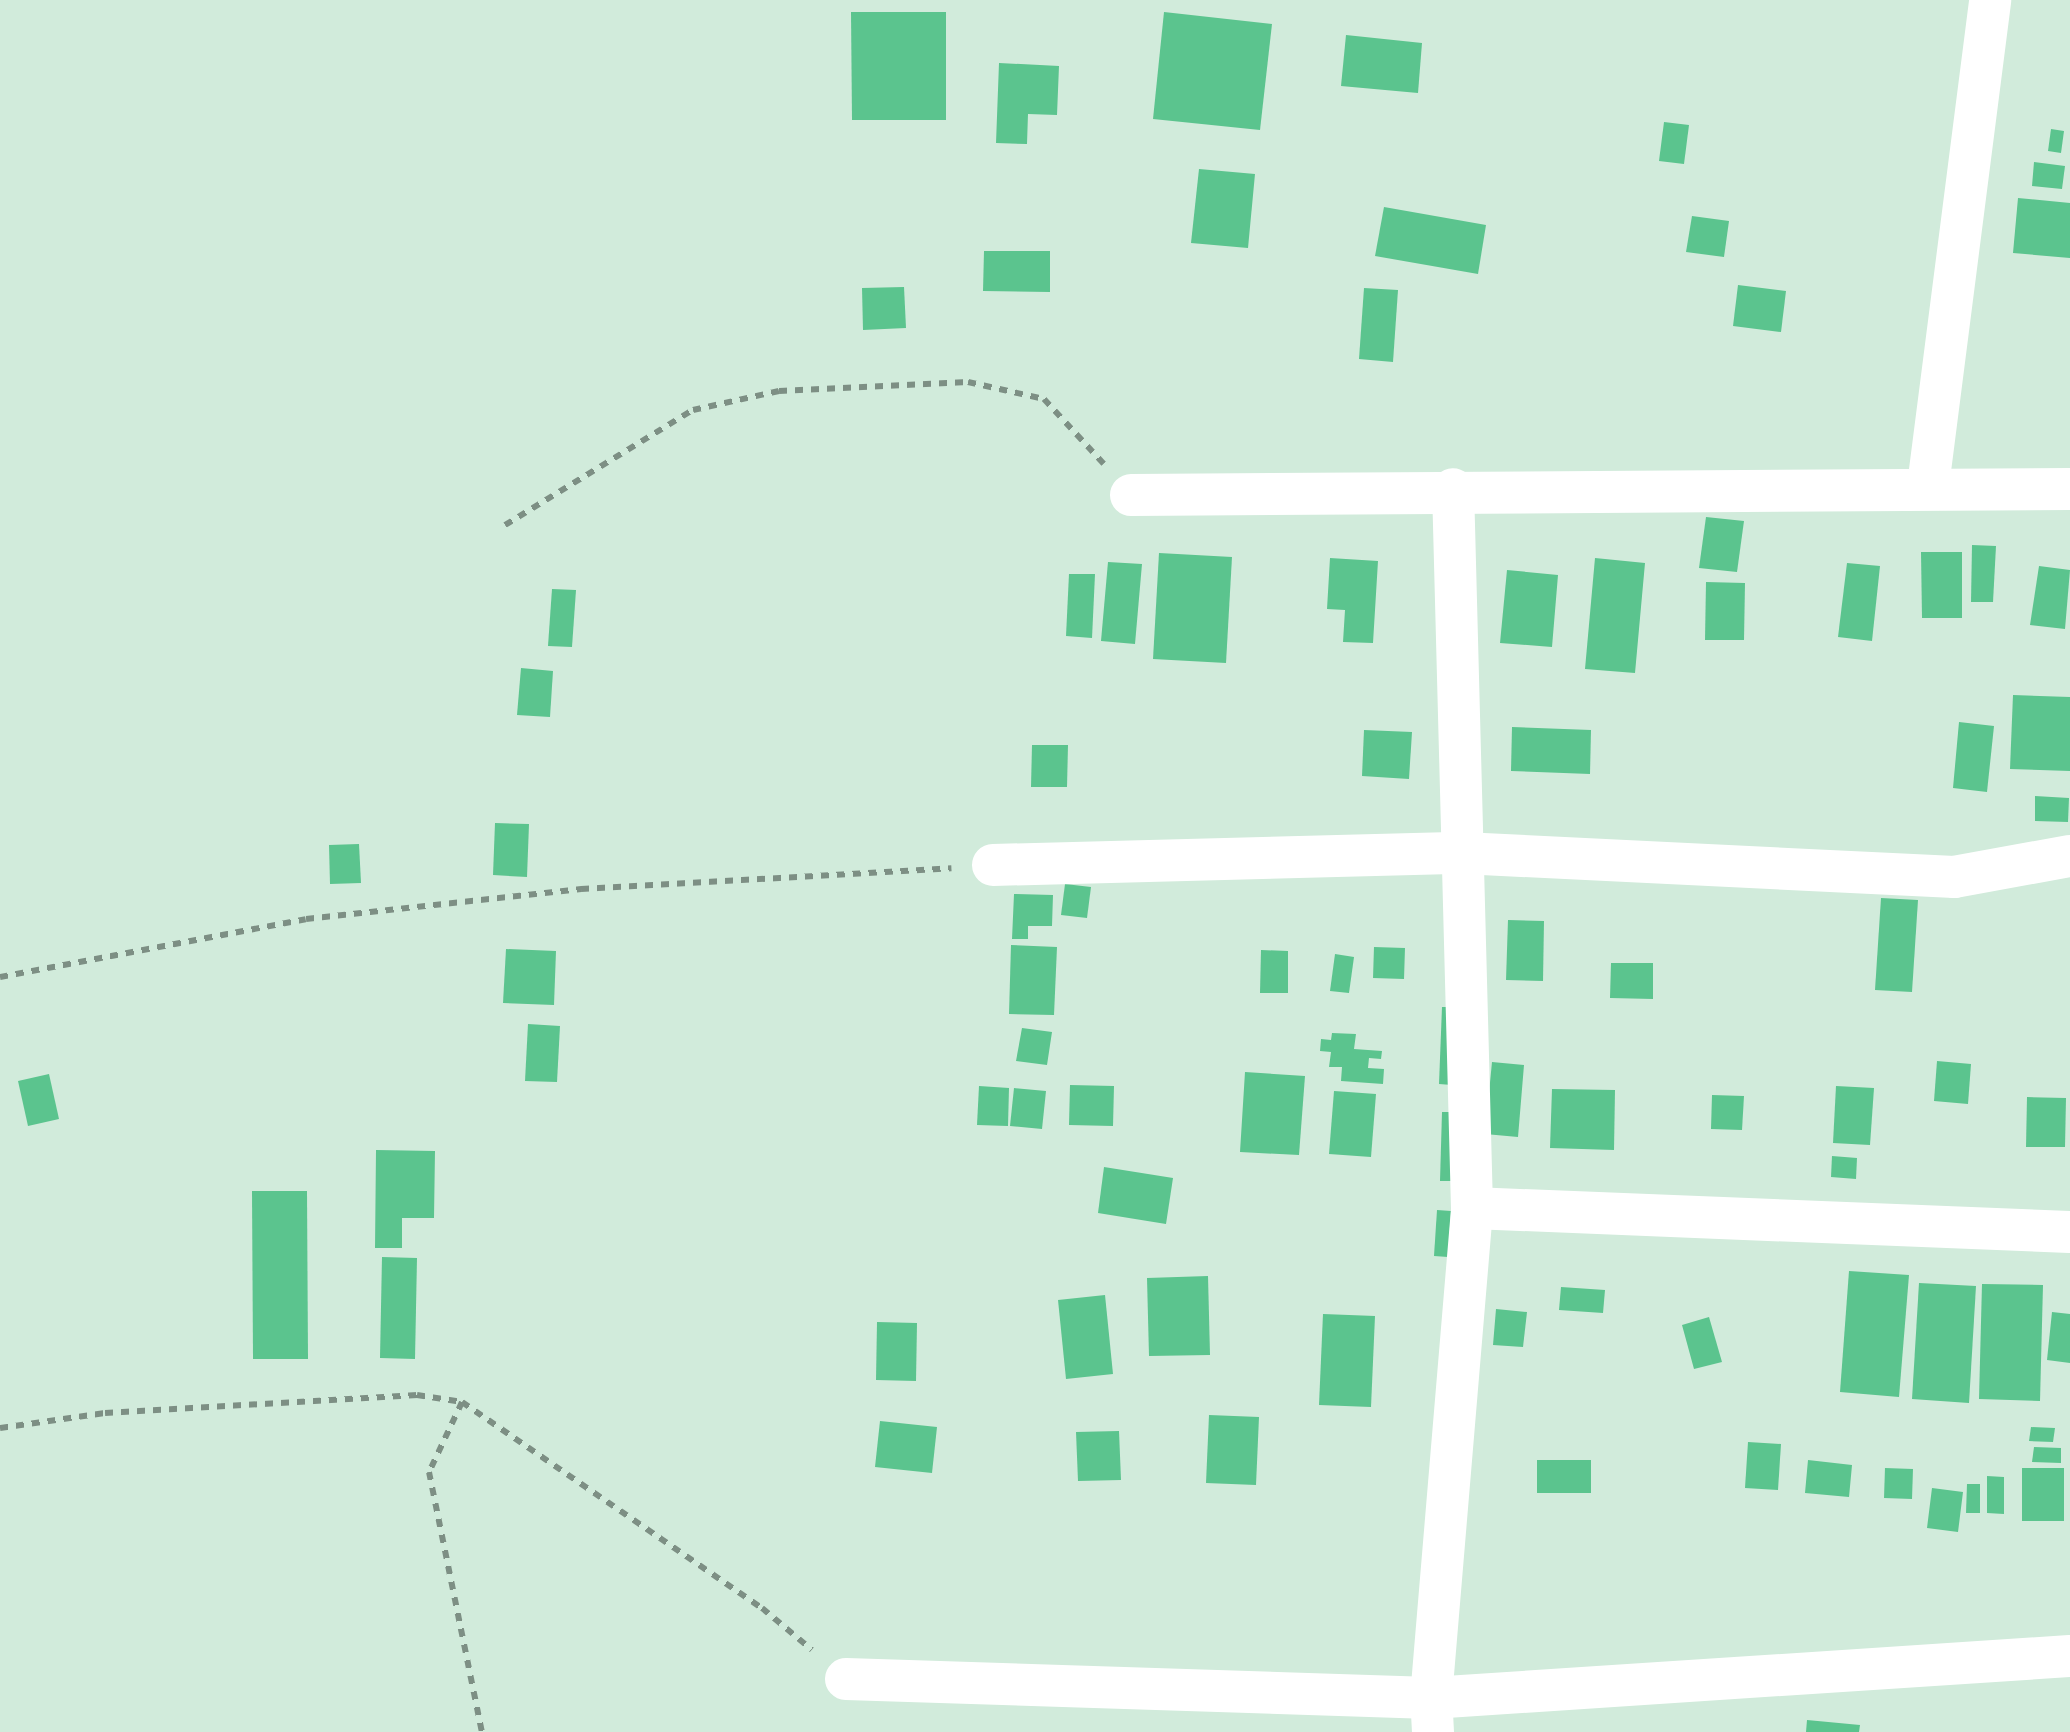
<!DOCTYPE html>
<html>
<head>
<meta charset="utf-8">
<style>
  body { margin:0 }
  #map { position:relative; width:2070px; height:1732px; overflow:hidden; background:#d1ebdb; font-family:Karla,sans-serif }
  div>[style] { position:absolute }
  .building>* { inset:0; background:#5bc48e }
  .path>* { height:6px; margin-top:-3px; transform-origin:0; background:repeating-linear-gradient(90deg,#7d8f84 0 8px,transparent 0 16px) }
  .street>* { height:42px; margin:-21px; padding:0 21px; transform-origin:21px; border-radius:21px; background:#fff }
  span { translate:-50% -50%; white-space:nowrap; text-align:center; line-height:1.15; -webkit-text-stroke:8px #d1ebdb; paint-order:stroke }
</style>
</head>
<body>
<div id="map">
  <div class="building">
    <i style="clip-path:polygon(851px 12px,946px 12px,946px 120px,852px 120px)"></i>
    <i style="clip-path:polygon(1164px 12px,1272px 24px,1260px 130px,1153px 119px)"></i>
    <i style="clip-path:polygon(1346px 35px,1422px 43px,1418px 93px,1341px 86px)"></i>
    <i style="clip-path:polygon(999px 63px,1059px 66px,1057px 115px,1028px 114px,1027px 144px,996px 143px)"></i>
    <i style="clip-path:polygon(1664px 122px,1689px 125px,1684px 164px,1659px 161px)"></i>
    <i style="clip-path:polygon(2051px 129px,2064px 131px,2061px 153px,2048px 151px)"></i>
    <i style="clip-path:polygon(2034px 162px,2065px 166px,2062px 189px,2032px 186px)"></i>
    <i style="clip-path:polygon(1199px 169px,1255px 174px,1248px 248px,1191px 243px)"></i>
    <i style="clip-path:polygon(2018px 198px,2070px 203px,2070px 258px,2013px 253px)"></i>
    <i style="clip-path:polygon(1384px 207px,1486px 225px,1478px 274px,1375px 256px)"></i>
    <i style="clip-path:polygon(1692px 216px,1729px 221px,1724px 257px,1686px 252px)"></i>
    <i style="clip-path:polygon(984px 251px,1050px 251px,1050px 292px,983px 291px)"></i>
    <i style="clip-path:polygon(1738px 285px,1786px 291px,1781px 332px,1733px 326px)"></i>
    <i style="clip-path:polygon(904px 287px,906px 328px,863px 330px,862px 288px)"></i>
    <i style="clip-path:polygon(1364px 288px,1398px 290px,1393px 362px,1359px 359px)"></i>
    <i style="clip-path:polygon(1706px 517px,1744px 521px,1737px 572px,1699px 568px)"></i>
    <i style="clip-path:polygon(1972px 545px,1996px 546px,1993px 602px,1971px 602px)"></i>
    <i style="clip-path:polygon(1921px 552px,1962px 552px,1962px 618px,1922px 618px)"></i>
    <i style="clip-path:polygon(1159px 553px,1232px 557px,1226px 663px,1153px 659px)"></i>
    <i style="clip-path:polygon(1330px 558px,1378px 561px,1373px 643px,1343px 642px,1345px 610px,1327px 609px)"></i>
    <i style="clip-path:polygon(1595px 558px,1645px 563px,1635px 673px,1585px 669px)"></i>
    <i style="clip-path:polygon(1108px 562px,1142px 564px,1135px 644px,1101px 641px)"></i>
    <i style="clip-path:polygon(1847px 563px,1880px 566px,1872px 641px,1838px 637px)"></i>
    <i style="clip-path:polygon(2039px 566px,2070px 570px,2065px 629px,2030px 625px)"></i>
    <i style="clip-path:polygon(1507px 570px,1558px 575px,1552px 647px,1500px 643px)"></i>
    <i style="clip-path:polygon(1069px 574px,1095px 574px,1092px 638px,1066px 636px)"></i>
    <i style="clip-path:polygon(1706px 582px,1745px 583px,1744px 640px,1705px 640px)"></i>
    <i style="clip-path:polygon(552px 589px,576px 590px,572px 647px,548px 646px)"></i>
    <i style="clip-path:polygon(521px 668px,553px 671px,550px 717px,517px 715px)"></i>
    <i style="clip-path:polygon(2013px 695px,2070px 697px,2070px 771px,2010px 769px)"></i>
    <i style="clip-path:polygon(1959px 722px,1994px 726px,1987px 792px,1953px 788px)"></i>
    <i style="clip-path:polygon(1512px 727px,1591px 730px,1590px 774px,1511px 771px)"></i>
    <i style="clip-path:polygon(1364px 730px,1412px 732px,1409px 779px,1362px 776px)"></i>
    <i style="clip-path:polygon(1032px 745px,1068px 745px,1067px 787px,1031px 787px)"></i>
    <i style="clip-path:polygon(2035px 796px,2069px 798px,2068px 822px,2035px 821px)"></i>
    <i style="clip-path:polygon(495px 823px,529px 824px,527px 877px,493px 875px)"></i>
    <i style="clip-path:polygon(359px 844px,361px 883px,330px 884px,329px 845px)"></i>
    <i style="clip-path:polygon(1065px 884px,1091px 887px,1087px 918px,1061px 915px)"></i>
    <i style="clip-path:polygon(1014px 894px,1053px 895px,1052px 926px,1028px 926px,1028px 939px,1012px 939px)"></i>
    <i style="clip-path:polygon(1881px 898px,1918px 900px,1912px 992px,1875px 990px)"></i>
    <i style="clip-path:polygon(1508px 920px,1544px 921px,1543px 981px,1506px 980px)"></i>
    <i style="clip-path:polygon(1011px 945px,1057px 947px,1054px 1015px,1009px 1014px)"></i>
    <i style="clip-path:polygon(1374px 947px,1405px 948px,1404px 979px,1373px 978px)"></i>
    <i style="clip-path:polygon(506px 949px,556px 951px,554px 1005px,503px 1003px)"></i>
    <i style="clip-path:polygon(1261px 950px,1288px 951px,1288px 993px,1260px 993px)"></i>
    <i style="clip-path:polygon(1335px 954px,1354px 957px,1349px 993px,1330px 991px)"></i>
    <i style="clip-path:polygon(1611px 963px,1653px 963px,1653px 999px,1610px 998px)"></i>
    <i style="clip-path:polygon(1442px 1007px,1455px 1007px,1452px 1085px,1439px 1084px)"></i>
    <i style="clip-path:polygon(528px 1024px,560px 1026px,557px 1082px,525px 1081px)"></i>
    <i style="clip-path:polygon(1022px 1028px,1052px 1032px,1047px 1065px,1016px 1061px)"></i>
    <i style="clip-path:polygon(1332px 1033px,1356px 1034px,1354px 1049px,1382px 1051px,1381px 1059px,1369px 1058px,1368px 1068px,1384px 1069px,1383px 1084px,1341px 1081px,1342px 1067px,1329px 1067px,1331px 1052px,1320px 1051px,1321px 1039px,1331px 1040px)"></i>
    <i style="clip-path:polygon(1937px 1061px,1971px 1064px,1968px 1104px,1934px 1101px)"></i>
    <i style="clip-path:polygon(1492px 1062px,1524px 1065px,1518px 1137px,1485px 1134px)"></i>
    <i style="clip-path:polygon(1245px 1072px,1305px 1076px,1299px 1155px,1240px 1152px)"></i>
    <i style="clip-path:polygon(49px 1074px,59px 1119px,28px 1126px,18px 1081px)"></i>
    <i style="clip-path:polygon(1070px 1085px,1114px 1086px,1113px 1126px,1069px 1125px)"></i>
    <i style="clip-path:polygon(979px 1086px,1009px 1088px,1008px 1126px,977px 1125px)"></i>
    <i style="clip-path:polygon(1836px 1086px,1874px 1088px,1870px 1145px,1833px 1143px)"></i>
    <i style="clip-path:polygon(1014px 1088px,1046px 1091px,1042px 1129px,1010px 1126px)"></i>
    <i style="clip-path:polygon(1552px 1089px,1615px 1090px,1614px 1150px,1550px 1148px)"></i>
    <i style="clip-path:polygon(1334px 1091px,1376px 1094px,1371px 1157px,1329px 1154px)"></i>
    <i style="clip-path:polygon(1712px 1095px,1744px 1096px,1742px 1130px,1711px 1129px)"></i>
    <i style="clip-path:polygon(2027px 1097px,2066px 1098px,2065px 1147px,2026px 1147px)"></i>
    <i style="clip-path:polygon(1442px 1112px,1453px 1112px,1451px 1181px,1440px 1181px)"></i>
    <i style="clip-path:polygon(376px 1150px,435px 1151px,434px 1218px,402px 1218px,402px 1248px,375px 1248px)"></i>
    <i style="clip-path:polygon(1832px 1156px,1857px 1158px,1856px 1179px,1831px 1177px)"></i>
    <i style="clip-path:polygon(1104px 1167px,1173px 1178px,1166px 1224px,1098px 1213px)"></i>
    <i style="clip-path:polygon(252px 1191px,307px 1191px,308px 1359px,253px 1359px)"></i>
    <i style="clip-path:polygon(1437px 1210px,1451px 1211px,1448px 1257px,1434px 1256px)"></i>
    <i style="clip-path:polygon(382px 1257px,417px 1258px,415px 1359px,380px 1358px)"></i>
    <i style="clip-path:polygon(1849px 1271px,1909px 1275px,1899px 1397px,1840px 1392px)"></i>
    <i style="clip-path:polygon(1208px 1276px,1210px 1355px,1149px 1356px,1147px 1278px)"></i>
    <i style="clip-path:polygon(1919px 1283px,1976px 1286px,1969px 1403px,1912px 1399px)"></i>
    <i style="clip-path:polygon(1982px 1284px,2043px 1285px,2040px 1401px,1979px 1399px)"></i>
    <i style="clip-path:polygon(1561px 1287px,1605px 1290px,1603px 1313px,1559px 1310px)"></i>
    <i style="clip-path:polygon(1105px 1295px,1113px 1374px,1066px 1379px,1058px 1300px)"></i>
    <i style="clip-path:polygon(1496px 1309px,1527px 1312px,1523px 1347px,1493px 1345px)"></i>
    <i style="clip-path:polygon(2052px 1312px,2070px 1314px,2070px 1363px,2047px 1360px)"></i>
    <i style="clip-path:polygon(1323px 1314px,1375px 1316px,1371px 1407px,1319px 1405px)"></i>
    <i style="clip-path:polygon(1709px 1317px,1722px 1362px,1694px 1369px,1682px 1325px)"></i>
    <i style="clip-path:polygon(877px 1322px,917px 1323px,916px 1381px,876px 1380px)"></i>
    <i style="clip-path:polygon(1209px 1415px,1259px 1417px,1256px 1485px,1206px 1483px)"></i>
    <i style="clip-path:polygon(880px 1421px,937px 1427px,932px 1473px,875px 1467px)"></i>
    <i style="clip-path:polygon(2031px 1427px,2055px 1428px,2053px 1442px,2029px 1441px)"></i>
    <i style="clip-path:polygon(1119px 1431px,1121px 1480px,1078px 1481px,1076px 1432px)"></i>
    <i style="clip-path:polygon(1748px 1442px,1781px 1444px,1778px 1490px,1745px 1488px)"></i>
    <i style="clip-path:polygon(2034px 1447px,2061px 1448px,2061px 1463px,2032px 1462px)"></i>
    <i style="clip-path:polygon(1537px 1460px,1591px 1460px,1591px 1493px,1537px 1493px)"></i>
    <i style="clip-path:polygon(1808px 1460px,1852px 1465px,1849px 1497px,1805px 1493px)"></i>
    <i style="clip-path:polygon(1885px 1468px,1913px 1469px,1912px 1499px,1884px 1498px)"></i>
    <i style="clip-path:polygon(2022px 1468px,2064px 1468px,2064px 1521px,2022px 1521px)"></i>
    <i style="clip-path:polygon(1987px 1476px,2004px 1477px,2004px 1514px,1987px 1513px)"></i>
    <i style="clip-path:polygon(1967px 1484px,1980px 1484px,1980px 1513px,1966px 1513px)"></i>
    <i style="clip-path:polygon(1932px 1488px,1963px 1492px,1958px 1532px,1927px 1528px)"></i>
    <i style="clip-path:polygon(1807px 1720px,1860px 1725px,1859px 1732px,1806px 1732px)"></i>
  </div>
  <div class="path">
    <i style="left:505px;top:525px;width:220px;rotate:-31.5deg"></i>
    <i style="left:693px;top:410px;width:88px;rotate:-12.5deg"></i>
    <i style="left:779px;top:391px;width:189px;rotate:-2.7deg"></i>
    <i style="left:968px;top:382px;width:78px;rotate:12.6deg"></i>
    <i style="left:1044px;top:399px;width:88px;rotate:47.3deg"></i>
    <i style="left:0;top:977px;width:311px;rotate:-10.7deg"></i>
    <i style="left:306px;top:919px;width:277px;rotate:-6.2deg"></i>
    <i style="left:581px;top:889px;width:371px;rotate:-3.2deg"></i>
    <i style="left:462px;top:1402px;width:77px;rotate:115.2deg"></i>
    <i style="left:429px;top:1472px;width:265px;rotate:78.5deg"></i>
    <i style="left:0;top:1428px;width:106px;rotate:-8.1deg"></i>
    <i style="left:105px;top:1413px;width:313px;rotate:-3.3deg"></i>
    <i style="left:417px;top:1395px;width:46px;rotate:8.8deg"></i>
    <i style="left:462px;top:1402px;width:364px;rotate:34.5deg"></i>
    <i style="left:762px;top:1608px;width:65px;rotate:40deg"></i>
  </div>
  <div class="street">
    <i style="left:1928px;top:486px;width:490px;rotate:-82.7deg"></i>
    <i style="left:1131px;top:495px;width:939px;rotate:-0.37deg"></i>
    <i style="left:993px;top:865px;width:469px;rotate:-1.5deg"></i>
    <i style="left:1462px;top:853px;width:493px;rotate:2.8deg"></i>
    <i style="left:1954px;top:877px;width:118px;rotate:-10.3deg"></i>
    <i style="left:1472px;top:1208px;width:598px;rotate:2.3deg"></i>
    <i style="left:846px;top:1679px;width:585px;rotate:1.86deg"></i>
    <i style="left:1431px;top:1698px;width:640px;rotate:-3.76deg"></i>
    <i style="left:1433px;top:1732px;width:34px;rotate:-93deg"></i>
    <i style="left:1431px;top:1698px;width:492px;rotate:-85.2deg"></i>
    <i style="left:1472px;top:1208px;width:719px;rotate:-91.51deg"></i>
  </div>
</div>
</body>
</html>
